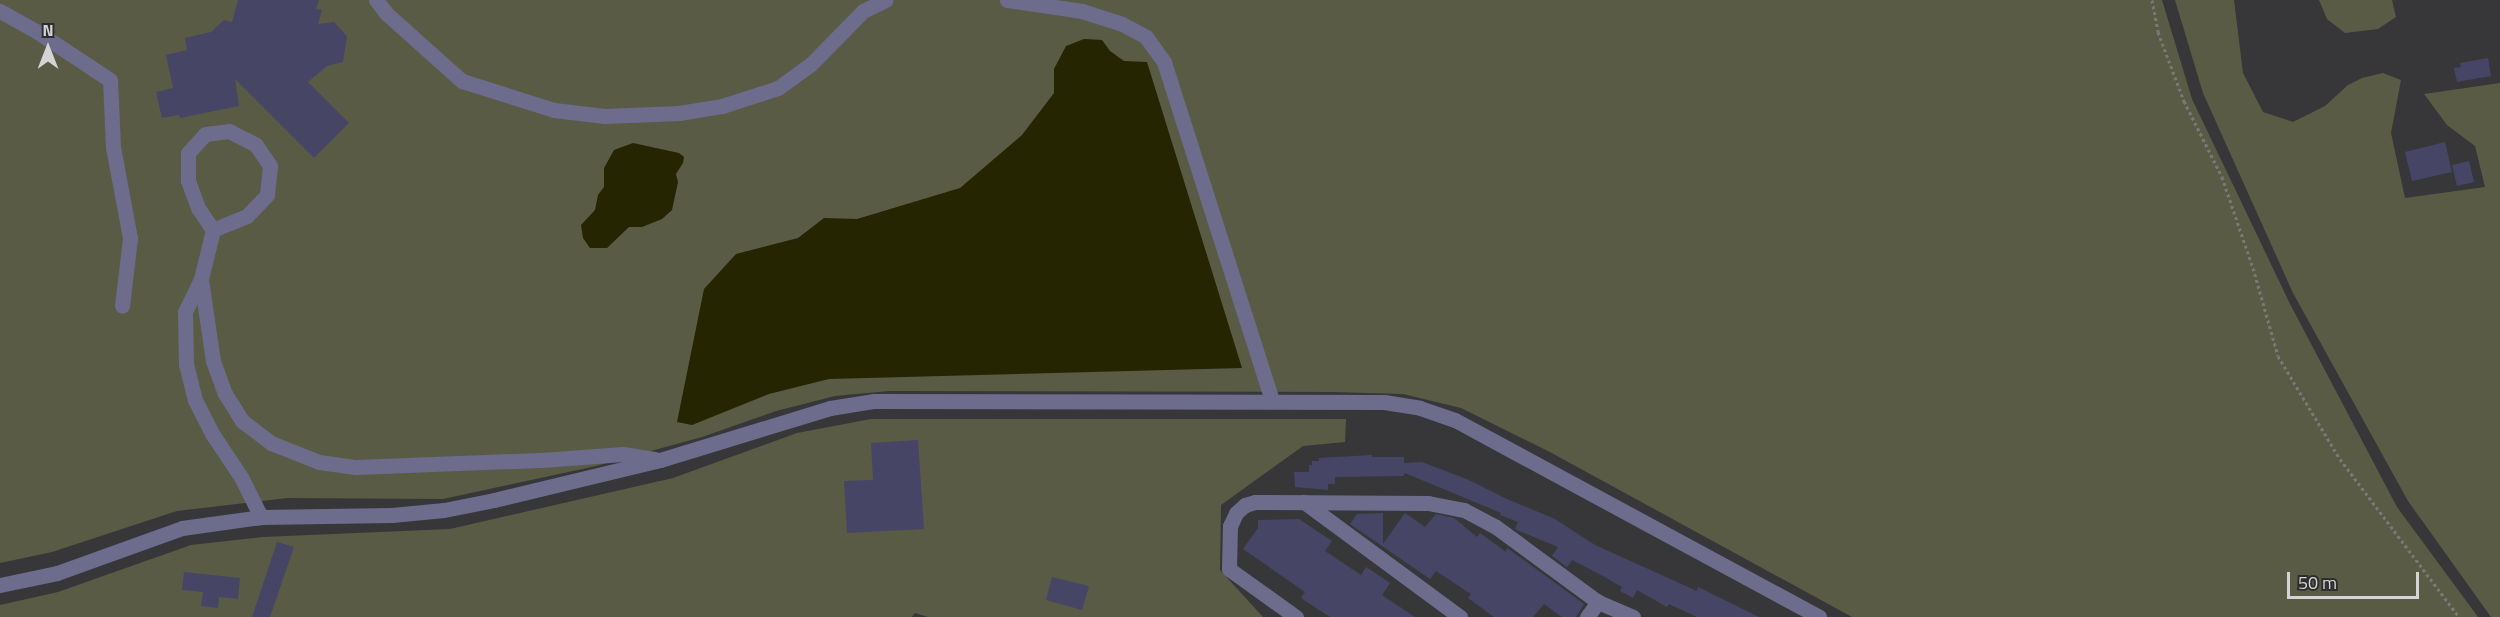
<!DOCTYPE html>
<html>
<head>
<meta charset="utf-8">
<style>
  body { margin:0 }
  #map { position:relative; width:2500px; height:617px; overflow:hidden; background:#37373a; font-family:"Titillium Web",sans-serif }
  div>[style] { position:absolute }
  .green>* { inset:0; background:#5a5b44 }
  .water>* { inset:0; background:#252502 }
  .building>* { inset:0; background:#474565 }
  .path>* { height:3px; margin-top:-1.5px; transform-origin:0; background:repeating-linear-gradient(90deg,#79797c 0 3px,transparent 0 6px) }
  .minor>* { height:15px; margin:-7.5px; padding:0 7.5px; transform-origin:7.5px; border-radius:7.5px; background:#6d6c8d }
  span { translate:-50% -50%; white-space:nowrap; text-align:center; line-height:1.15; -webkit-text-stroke:4.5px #2d2d2f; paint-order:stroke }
  .north { position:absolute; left:18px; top:18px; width:60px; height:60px; -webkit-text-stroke:4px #2d2d2f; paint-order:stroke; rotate:0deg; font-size:16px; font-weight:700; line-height:24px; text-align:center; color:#d4d4d6 }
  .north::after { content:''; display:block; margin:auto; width:21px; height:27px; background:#d4d4d6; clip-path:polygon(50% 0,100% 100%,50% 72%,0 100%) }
  .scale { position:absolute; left:2287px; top:572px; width:132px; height:27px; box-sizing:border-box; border:3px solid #d4d4d6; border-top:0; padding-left:8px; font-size:18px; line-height:21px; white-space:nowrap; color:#d4d4d6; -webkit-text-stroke:4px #2d2d2f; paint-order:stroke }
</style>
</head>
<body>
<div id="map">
  <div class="green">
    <i style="clip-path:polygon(0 0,2162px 0,2192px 99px,2290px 304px,2397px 507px,2478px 617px,1852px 617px,1548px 451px,1461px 408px,1403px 394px,1333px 392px,889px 391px,835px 396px,776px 411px,702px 437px,596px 466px,443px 499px,287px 498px,177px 511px,52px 552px,0 563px)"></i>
    <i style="clip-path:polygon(2175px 0,2234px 0,2243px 73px,2263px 112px,2293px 122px,2325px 106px,2348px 85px,2362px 78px,2383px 73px,2401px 80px,2391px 133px,2405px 198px,2485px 187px,2475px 146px,2447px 125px,2424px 94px,2500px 83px,2500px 617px,2491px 617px,2408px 501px,2293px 293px,2203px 93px)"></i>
    <i style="clip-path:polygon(2319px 0,2392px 0,2396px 17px,2378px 29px,2345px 33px,2327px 19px)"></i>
    <i style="clip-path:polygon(871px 419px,1346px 419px,1345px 442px,1303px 446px,1221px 505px,1220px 570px,1263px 617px,928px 617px,915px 613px,912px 617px,0 617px,0 605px,58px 592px,191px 545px,263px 537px,450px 529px,673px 478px,797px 433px)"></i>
  </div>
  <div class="water">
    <i style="clip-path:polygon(1084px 39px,1102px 40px,1110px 51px,1124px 61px,1147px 62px,1242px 368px,829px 379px,769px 394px,692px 425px,677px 422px,704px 289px,736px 254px,798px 238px,824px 218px,857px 219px,960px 188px,1022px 135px,1054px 93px,1054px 69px,1066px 46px)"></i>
    <i style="clip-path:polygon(633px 143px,679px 153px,684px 157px,683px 163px,676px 174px,678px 182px,672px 210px,662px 219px,642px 227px,629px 227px,607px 248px,590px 248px,583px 238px,581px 225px,595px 210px,598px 195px,604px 187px,604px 168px,614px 150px)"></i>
  </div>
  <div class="building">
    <i style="clip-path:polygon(238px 0,319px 0,316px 9px,322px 10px,318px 24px,334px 22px,347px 36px,343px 62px,327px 66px,308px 82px,349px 123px,314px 158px,235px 79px,239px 106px,180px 118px,179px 115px,162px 118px,156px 92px,173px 88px,166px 55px,187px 50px,185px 38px,211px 32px,224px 20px,232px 22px)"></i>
    <i style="clip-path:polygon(2488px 58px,2491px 76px,2457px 82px,2454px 68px,2461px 67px,2460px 63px)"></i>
    <i style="clip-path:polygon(2445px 142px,2452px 172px,2412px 181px,2405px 152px)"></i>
    <i style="clip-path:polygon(2469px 161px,2474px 182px,2457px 186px,2452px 165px)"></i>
    <i style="clip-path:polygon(918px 440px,924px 529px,847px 533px,844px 481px,873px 480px,871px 443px)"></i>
    <i style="clip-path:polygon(1372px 455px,1372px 457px,1404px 457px,1404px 463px,1422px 462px,1469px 480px,1507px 499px,1555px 519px,1595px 545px,1697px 591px,1698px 587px,1759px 617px,1697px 617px,1669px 604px,1667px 607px,1637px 590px,1633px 598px,1620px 591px,1622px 587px,1601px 575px,1572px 560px,1567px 567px,1552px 556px,1558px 547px,1519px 531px,1515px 529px,1518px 522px,1500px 515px,1501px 513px,1405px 473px,1403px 476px,1335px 477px,1335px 484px,1328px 484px,1328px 490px,1295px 487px,1294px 472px,1309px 472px,1309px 465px,1312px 465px,1312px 461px,1319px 461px,1319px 458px)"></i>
    <i style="clip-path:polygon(1383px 513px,1383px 544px,1405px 513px,1425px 527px,1436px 514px,1454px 518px,1477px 537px,1480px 533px,1506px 552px,1507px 548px,1584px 604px,1576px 617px,1562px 617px,1544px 604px,1533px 617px,1494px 617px,1468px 598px,1471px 594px,1436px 571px,1430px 579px,1350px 524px,1357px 514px)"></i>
    <i style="clip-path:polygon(1299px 519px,1332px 541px,1325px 551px,1361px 575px,1366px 567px,1390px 583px,1382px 595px,1415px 617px,1330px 617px,1301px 598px,1305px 592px,1243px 549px,1258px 528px,1258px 520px)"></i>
    <i style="clip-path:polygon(277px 542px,294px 547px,270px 617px,252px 617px)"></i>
    <i style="clip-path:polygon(184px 572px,240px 578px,238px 599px,219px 597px,218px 608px,201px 606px,203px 592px,182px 590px)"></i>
    <i style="clip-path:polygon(1052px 577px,1089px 586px,1082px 610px,1046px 600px)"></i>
  </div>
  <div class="path">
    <i style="left:2152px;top:0;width:33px;rotate:79deg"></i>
    <i style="left:2158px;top:32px;width:74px;rotate:69.4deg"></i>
    <i style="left:2184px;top:101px;width:85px;rotate:63.4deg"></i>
    <i style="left:2222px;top:177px;width:96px;rotate:71.2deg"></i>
    <i style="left:2253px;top:268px;width:91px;rotate:74.1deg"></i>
    <i style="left:2278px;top:356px;width:120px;rotate:59deg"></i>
    <i style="left:2340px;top:459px;width:198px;rotate:53deg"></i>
  </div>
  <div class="minor">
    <i style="left:376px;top:0;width:18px;rotate:52deg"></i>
    <i style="left:387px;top:14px;width:101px;rotate:41.8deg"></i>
    <i style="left:462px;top:81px;width:96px;rotate:17.5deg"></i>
    <i style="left:554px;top:110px;width:51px;rotate:6.7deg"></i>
    <i style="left:605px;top:116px;width:74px;rotate:-2.3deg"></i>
    <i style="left:679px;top:113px;width:44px;rotate:-9.2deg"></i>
    <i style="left:722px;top:106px;width:59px;rotate:-17.8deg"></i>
    <i style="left:778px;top:88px;width:41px;rotate:-36deg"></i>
    <i style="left:811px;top:64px;width:74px;rotate:-45.5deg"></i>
    <i style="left:863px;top:11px;width:25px;rotate:-26deg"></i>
    <i style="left:1007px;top:0;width:76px;rotate:8.3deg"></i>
    <i style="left:1082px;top:11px;width:42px;rotate:18deg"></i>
    <i style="left:1122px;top:24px;width:27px;rotate:28deg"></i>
    <i style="left:1146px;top:37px;width:31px;rotate:54deg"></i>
    <i style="left:1164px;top:62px;width:356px;rotate:72.3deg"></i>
    <i style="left:0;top:11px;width:41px;rotate:29.1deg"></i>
    <i style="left:36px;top:31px;width:89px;rotate:33.5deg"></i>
    <i style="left:110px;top:80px;width:67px;rotate:87.4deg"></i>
    <i style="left:113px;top:147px;width:93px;rotate:79.4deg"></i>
    <i style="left:130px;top:238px;width:68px;rotate:96.7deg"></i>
    <i style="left:229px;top:131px;width:30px;rotate:27deg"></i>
    <i style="left:256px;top:145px;width:25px;rotate:56deg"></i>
    <i style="left:270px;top:166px;width:29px;rotate:96deg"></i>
    <i style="left:267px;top:195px;width:29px;rotate:134deg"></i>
    <i style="left:247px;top:216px;width:37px;rotate:158deg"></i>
    <i style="left:213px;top:230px;width:27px;rotate:-124deg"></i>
    <i style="left:198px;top:208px;width:29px;rotate:-110deg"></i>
    <i style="left:188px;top:181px;width:28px;rotate:-90deg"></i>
    <i style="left:188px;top:153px;width:25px;rotate:-48deg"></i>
    <i style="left:205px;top:134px;width:24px;rotate:-7deg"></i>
    <i style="left:213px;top:230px;width:50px;rotate:103.8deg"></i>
    <i style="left:201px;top:279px;width:37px;rotate:116deg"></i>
    <i style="left:185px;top:312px;width:52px;rotate:88.9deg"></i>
    <i style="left:186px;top:364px;width:37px;rotate:76deg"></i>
    <i style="left:195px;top:400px;width:39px;rotate:63deg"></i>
    <i style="left:213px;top:435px;width:50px;rotate:56.3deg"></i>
    <i style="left:241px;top:477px;width:45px;rotate:63.4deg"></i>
    <i style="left:201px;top:279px;width:83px;rotate:81.7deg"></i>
    <i style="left:213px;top:361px;width:33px;rotate:70deg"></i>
    <i style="left:224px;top:392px;width:34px;rotate:58deg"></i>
    <i style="left:242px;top:421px;width:36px;rotate:37deg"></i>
    <i style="left:271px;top:443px;width:52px;rotate:21.6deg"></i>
    <i style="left:319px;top:462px;width:37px;rotate:8deg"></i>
    <i style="left:356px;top:467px;width:185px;rotate:-2.2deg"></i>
    <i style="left:541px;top:460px;width:82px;rotate:-4.2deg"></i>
    <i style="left:623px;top:454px;width:33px;rotate:9deg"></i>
    <i style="left:1304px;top:502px;width:194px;rotate:36.4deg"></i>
    <i style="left:0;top:585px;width:58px;rotate:-11.9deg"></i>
    <i style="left:57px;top:573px;width:133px;rotate:-19.8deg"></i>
    <i style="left:182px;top:528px;width:80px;rotate:-7.9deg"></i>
    <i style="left:261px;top:517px;width:131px;rotate:-0.9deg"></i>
    <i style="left:392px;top:515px;width:52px;rotate:-5.5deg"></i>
    <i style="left:444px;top:510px;width:51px;rotate:-11.3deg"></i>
    <i style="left:494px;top:500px;width:171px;rotate:-13.5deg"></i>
    <i style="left:660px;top:460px;width:178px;rotate:-17deg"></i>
    <i style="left:830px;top:408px;width:45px;rotate:-9deg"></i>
    <i style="left:874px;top:401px;width:510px;rotate:0.11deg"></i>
    <i style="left:1384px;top:402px;width:36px;rotate:9deg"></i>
    <i style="left:1420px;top:408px;width:37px;rotate:19deg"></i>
    <i style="left:1455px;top:420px;width:414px;rotate:28.4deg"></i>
    <i style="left:1296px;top:617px;width:82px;rotate:-144.4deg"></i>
    <i style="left:1229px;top:569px;width:43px;rotate:-88.7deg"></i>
    <i style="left:1230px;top:526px;width:14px;rotate:-65deg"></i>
    <i style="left:1236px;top:513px;width:12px;rotate:-42deg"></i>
    <i style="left:1245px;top:505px;width:10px;rotate:-17deg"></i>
    <i style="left:1255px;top:502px;width:173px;rotate:0.3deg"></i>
    <i style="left:1428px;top:503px;width:37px;rotate:11deg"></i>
    <i style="left:1464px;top:510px;width:36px;rotate:28deg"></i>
    <i style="left:1496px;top:527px;width:127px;rotate:36.3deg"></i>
    <i style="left:1598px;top:602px;width:38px;rotate:23deg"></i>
    <i style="left:1587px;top:617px;width:19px;rotate:-54deg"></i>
  </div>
  <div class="north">N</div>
  <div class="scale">50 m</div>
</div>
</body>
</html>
